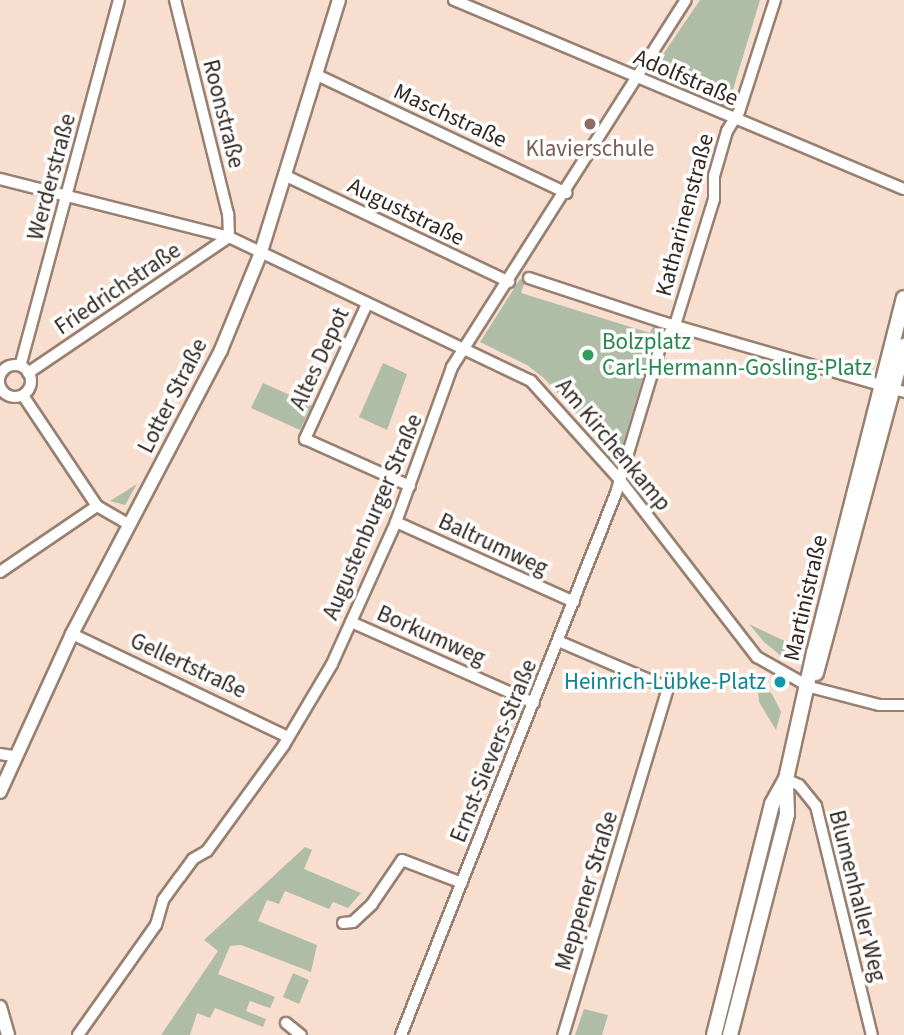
<!DOCTYPE html>
<html>
<head>
<meta charset="utf-8">
<style>
  body { margin:0 }
  #map { position:relative; width:904px; height:1035px; overflow:hidden; background:#f8dece; font-family:"Source Sans 3",sans-serif }
  div>[style] { position:absolute }
  .green>* { inset:0; background:#afbda6 }
  .roads { filter:drop-shadow(2px 0 #978071) drop-shadow(-2px 0 #978071) drop-shadow(0 2px #978071) drop-shadow(0 -2px #978071) }
  .minor>* { height:10px; margin:-5px; padding:0 5px; transform-origin:5px; border-radius:5px; background:#fff }
  .minor>.ring { margin:-5px; padding:0; box-sizing:content-box; background:none; border:10px solid #fff; border-radius:50% }
  .tertiary>* { height:12px; margin:-6px; padding:0 6px; transform-origin:6px; border-radius:6px; background:#fff }
  .secondary>* { height:14px; margin:-7px; padding:0 7px; transform-origin:7px; border-radius:7px; background:#fff }
  .dots>* { width:19px; height:19px; translate:-50% -50%; box-sizing:border-box; border:4px solid #fff; border-radius:50% }
  span { translate:-50% -50%; white-space:nowrap; text-align:center; line-height:1.15; -webkit-text-stroke:7px #fff; paint-order:stroke }
  .street-label { font-size:23px; color:#312721 }
  .education-label { font-size:23px; color:#785e54 }
  .leisure-label { font-size:23px; color:#27864d }
  .left { translate:0 -50%; text-align:left }
  .culture-label { font-size:23px; color:#0d838f }
  .right { translate:-100% -50%; text-align:right }
</style>
</head>
<body>
<div id="map">
  <div class="green">
    <i style="clip-path:polygon(700px 0,760px 0,729px 103px,735px 110px,731px 113px,718px 110px,722px 101px,658px 73px,653px 81px,644px 72px,649px 61px,653px 69px)"></i>
    <i style="clip-path:polygon(520px 279px,525px 281px,521px 293px,650px 333px,654px 324px,658px 327px,618px 460px,545px 379px,527px 365px,480px 342px)"></i>
    <i style="clip-path:polygon(383px 363px,407px 374px,387px 430px,359px 417px)"></i>
    <i style="clip-path:polygon(263px 383px,312px 405px,300px 430px,251px 408px)"></i>
    <i style="clip-path:polygon(137px 484px,125px 505px,110px 501px)"></i>
    <i style="clip-path:polygon(749px 624px,793px 645px,786px 660px,764px 642px)"></i>
    <i style="clip-path:polygon(757px 682px,772px 694px,781px 712px,776px 730px,759px 702px)"></i>
    <i style="clip-path:polygon(305px 847px,312px 850px,304px 869px,361px 893px,348px 908px,333px 902px,329px 909px,285px 891px,279px 904px,267px 900px,258px 921px,317px 945px,311px 972px,241px 945px,230px 946px,218px 974px,275px 997px,270px 1008px,250px 1001px,246px 1011px,266px 1019px,263px 1027px,215px 1008px,210px 1018px,197px 1013px,190px 1035px,161px 1035px,218px 951px,204px 940px)"></i>
    <i style="clip-path:polygon(293px 973px,309px 980px,299px 1004px,283px 997px)"></i>
    <i style="clip-path:polygon(584px 1009px,608px 1015px,602px 1035px,575px 1035px)"></i>
  </div>
  <div class="roads">
    <div class="minor">
      <i style="left:454px;top:0;width:488px;rotate:22.8deg"></i>
      <i style="left:317px;top:75px;width:276px;rotate:25.3deg"></i>
      <i style="left:286px;top:176px;width:247px;rotate:25.4deg"></i>
      <i style="left:0;top:179px;width:236px;rotate:14.2deg"></i>
      <i style="left:229px;top:237px;width:335px;rotate:25.5deg"></i>
      <i style="left:531px;top:381px;width:133px;rotate:48deg"></i>
      <i style="left:620px;top:480px;width:224px;rotate:52.3deg"></i>
      <i style="left:757px;top:657px;width:61px;rotate:29.5deg"></i>
      <i style="left:810px;top:687px;width:71px;rotate:14.6deg"></i>
      <i style="left:879px;top:705px;width:25px"></i>
      <i style="left:529px;top:278px;width:140px;rotate:18.3deg"></i>
      <i style="left:662px;top:322px;width:252px;rotate:16.1deg"></i>
      <i style="left:367px;top:304px;width:149px;rotate:114.7deg"></i>
      <i style="left:305px;top:439px;width:115px;rotate:24.1deg"></i>
      <i style="left:21px;top:363px;width:376px;rotate:-74.9deg"></i>
      <i class="ring" style="left:-1px;top:365px;width:22px;height:22px"></i>
      <i style="left:28px;top:373px;width:243px;rotate:-34.1deg"></i>
      <i style="left:229px;top:237px;width:23px;rotate:-92deg"></i>
      <i style="left:228px;top:214px;width:220px;rotate:-103.9deg"></i>
      <i style="left:24px;top:397px;width:131px;rotate:56.2deg"></i>
      <i style="left:396px;top:522px;width:195px;rotate:24.2deg"></i>
      <i style="left:0;top:572px;width:117px;rotate:-34.2deg"></i>
      <i style="left:97px;top:506px;width:36px;rotate:30deg"></i>
      <i style="left:351px;top:622px;width:200px;rotate:23.9deg"></i>
      <i style="left:72px;top:634px;width:237px;rotate:25.5deg"></i>
      <i style="left:558px;top:641px;width:120px;rotate:23.1deg"></i>
      <i style="left:668px;top:688px;width:363px;rotate:106.8deg"></i>
      <i style="left:0;top:754px;width:13px;rotate:9deg"></i>
      <i style="left:786px;top:779px;width:14px;rotate:25deg"></i>
      <i style="left:799px;top:785px;width:27px;rotate:51deg"></i>
      <i style="left:816px;top:806px;width:236px;rotate:76.3deg"></i>
      <i style="left:343px;top:923px;width:10px;rotate:-6deg"></i>
      <i style="left:353px;top:922px;width:26px;rotate:-43deg"></i>
      <i style="left:372px;top:904px;width:53px;rotate:-55.7deg"></i>
      <i style="left:402px;top:860px;width:64px;rotate:21deg"></i>
      <i style="left:286px;top:1023px;width:19px;rotate:39deg"></i>
      <i style="left:78px;top:1035px;width:135px;rotate:-54.7deg"></i>
      <i style="left:156px;top:925px;width:26px;rotate:-74deg"></i>
      <i style="left:163px;top:900px;width:29px;rotate:-54deg"></i>
      <i style="left:180px;top:877px;width:22px;rotate:-54deg"></i>
      <i style="left:193px;top:859px;width:16px;rotate:-30deg"></i>
      <i style="left:207px;top:851px;width:131px;rotate:-54deg"></i>
      <i style="left:284px;top:745px;width:94px;rotate:-59.3deg"></i>
      <i style="left:332px;top:664px;width:156px;rotate:-65.7deg"></i>
      <i style="left:396px;top:522px;width:165px;rotate:-70.1deg"></i>
      <i style="left:452px;top:367px;width:435px;rotate:-57.5deg"></i>
      <i style="left:401px;top:1035px;width:583px;rotate:-68.36deg"></i>
      <i style="left:616px;top:493px;width:152px;rotate:-73.2deg"></i>
      <i style="left:660px;top:347px;width:27px;rotate:-56deg"></i>
      <i style="left:675px;top:325px;width:132px;rotate:-72.8deg"></i>
      <i style="left:714px;top:199px;width:23px;rotate:-90deg"></i>
      <i style="left:714px;top:176px;width:47px;rotate:-73.9deg"></i>
      <i style="left:727px;top:131px;width:22px;rotate:-58deg"></i>
      <i style="left:739px;top:112px;width:118px;rotate:-72.2deg"></i>
    </div>
    <div class="tertiary">
      <i style="left:0;top:792px;width:174px;rotate:-65.5deg"></i>
      <i style="left:72px;top:634px;width:321px;rotate:-62.3deg"></i>
      <i style="left:221px;top:350px;width:103px;rotate:-67.7deg"></i>
      <i style="left:260px;top:255px;width:267px;rotate:-72.8deg"></i>
      <i style="left:0;top:1007px;width:29px;rotate:74deg"></i>
    </div>
    <div class="secondary">
      <i style="left:816px;top:673px;width:339px;rotate:-74.9deg"></i>
      <i style="left:714px;top:1035px;width:238px;rotate:-75.9deg"></i>
      <i style="left:772px;top:804px;width:29px;rotate:-61deg"></i>
      <i style="left:730px;top:1035px;width:228px;rotate:-75.5deg"></i>
      <i style="left:787px;top:814px;width:35px;rotate:-92deg"></i>
      <i style="left:786px;top:779px;width:129px;rotate:-77.5deg"></i>
      <i style="left:814px;top:653px;width:366px;rotate:-75.8deg"></i>
    </div>
  </div>
  <div class="dots">
    <i style="left:590px;top:124px;background:#8d6e63"></i>
    <i style="left:588px;top:355px;background:#2e9e5b"></i>
    <i style="left:780px;top:682px;background:#0f9aa8"></i>
  </div>
  <div class="street-label">
    <span style="left:686px;top:78px;rotate:23deg">Adolfstraße</span>
    <span style="left:223px;top:114px;rotate:76deg">Roonstraße</span>
    <span style="left:450px;top:116px;rotate:25deg">Maschstraße</span>
    <span style="left:52px;top:177px;rotate:-75deg">Werderstraße</span>
    <span style="left:406px;top:212px;rotate:26deg">Auguststraße</span>
    <span style="left:685px;top:215px;rotate:-75deg">Katharinenstraße</span>
    <span style="left:118px;top:289px;rotate:-34deg">Friedrichstraße</span>
    <span style="left:320px;top:359px;rotate:-65deg">Altes Depot</span>
    <span style="left:173px;top:396px;rotate:-63deg">Lotter Straße</span>
    <span style="left:613px;top:445px;rotate:50deg">Am Kirchenkamp</span>
    <span style="left:373px;top:517px;rotate:-67deg">Augustenburger Straße</span>
    <span style="left:493px;top:545px;rotate:25deg">Baltrumweg</span>
    <span style="left:806px;top:598px;rotate:-77deg">Martinistraße</span>
    <span style="left:431px;top:636px;rotate:24deg">Borkumweg</span>
    <span style="left:188px;top:666px;rotate:25deg">Gellertstraße</span>
    <span style="left:494px;top:751px;rotate:-68deg">Ernst-Sievers-Straße</span>
    <span style="left:587px;top:891px;rotate:-73deg">Meppener Straße</span>
    <span style="left:857px;top:896px;rotate:76deg">Blumenhaller Weg</span>
  </div>
  <div class="education-label">
    <span style="left:590px;top:149px">Klavierschule</span>
  </div>
  <div class="leisure-label">
    <span class="left" style="left:602px;top:355px">Bolzplatz<br>Carl-Hermann-Gosling-Platz</span>
  </div>
  <div class="culture-label">
    <span class="right" style="left:766px;top:682px">Heinrich-Lübke-Platz</span>
  </div>
</div>
</body>
</html>
